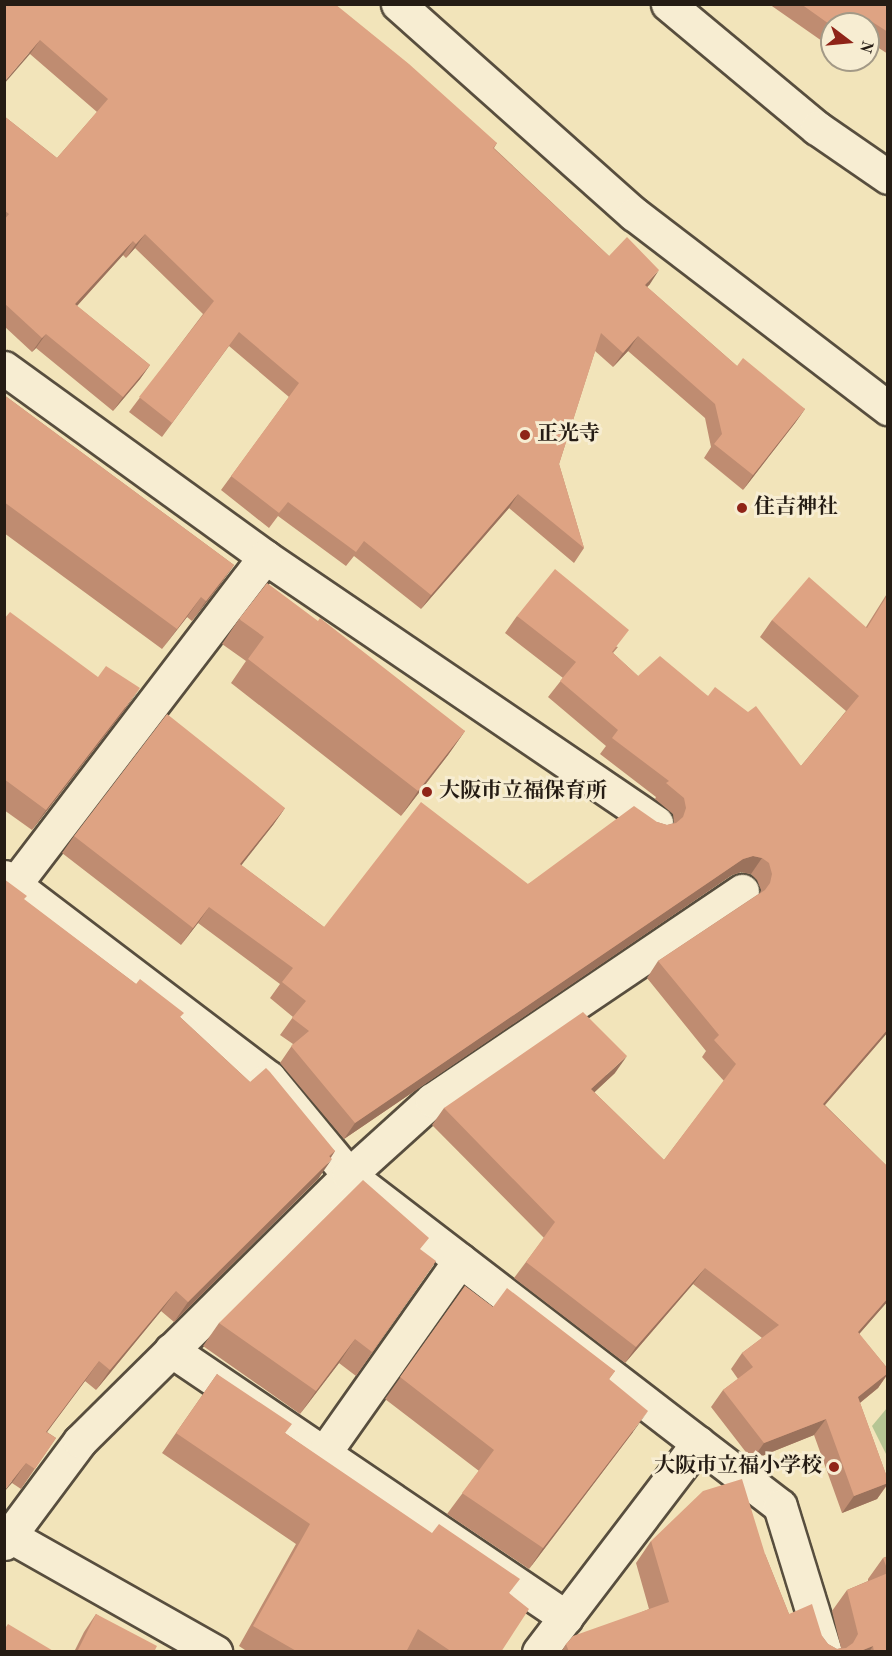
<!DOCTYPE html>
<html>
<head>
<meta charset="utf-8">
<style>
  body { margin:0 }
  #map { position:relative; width:892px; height:1656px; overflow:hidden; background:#f2e4ba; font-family:"Old Standard TT","Noto Serif JP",serif }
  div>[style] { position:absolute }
  .green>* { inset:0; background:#b6c594 }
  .roads { filter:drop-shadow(2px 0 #584e3e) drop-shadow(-2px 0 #584e3e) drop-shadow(0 2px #584e3e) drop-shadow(0 -2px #584e3e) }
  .minor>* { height:33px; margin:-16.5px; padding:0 16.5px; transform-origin:16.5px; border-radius:16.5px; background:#f7edd2 }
  .wall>* { inset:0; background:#bf8c71 }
  .shaded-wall>* { inset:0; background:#9b725c }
  .building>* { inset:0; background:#dea383 }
  .dots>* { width:16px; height:16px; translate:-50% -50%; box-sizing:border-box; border:3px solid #f7edd2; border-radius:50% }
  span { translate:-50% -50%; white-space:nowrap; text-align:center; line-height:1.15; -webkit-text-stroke:6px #f7edd2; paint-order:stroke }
  .poi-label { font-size:21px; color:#251c14; font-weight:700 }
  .left { translate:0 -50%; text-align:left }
  .right { translate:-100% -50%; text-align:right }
  .frame { position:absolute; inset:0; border:6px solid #251c14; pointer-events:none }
  .north { position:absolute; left:820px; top:12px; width:60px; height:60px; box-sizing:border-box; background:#f7edd2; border:2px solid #a39986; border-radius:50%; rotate:106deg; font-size:16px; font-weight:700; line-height:24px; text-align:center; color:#251c14 }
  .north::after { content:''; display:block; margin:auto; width:21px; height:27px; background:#8f2418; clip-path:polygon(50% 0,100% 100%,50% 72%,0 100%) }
</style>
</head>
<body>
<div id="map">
  <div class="green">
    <i style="clip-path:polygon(887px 1408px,887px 1456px,872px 1426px)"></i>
  </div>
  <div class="roads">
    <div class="minor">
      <i style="left:398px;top:4px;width:316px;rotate:41.7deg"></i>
      <i style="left:634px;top:214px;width:320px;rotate:37.4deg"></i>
      <i style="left:668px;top:4px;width:194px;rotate:39.8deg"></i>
      <i style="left:817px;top:128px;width:86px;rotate:34.6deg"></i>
      <i style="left:4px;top:368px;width:322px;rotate:35.9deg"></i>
      <i style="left:265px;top:557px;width:473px;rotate:34.2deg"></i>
      <i style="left:4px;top:877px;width:333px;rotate:37.2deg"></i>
      <i style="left:269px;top:1078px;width:126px;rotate:50.5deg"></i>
      <i style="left:349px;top:1175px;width:543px;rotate:37.52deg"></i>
      <i style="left:780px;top:1506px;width:153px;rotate:72.9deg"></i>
      <i style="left:14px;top:885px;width:413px;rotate:-52.6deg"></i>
      <i style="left:171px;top:1350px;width:477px;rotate:34.1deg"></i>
      <i style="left:324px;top:1453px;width:236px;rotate:-54.8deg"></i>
      <i style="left:10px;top:1536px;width:236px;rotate:29.5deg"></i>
      <i style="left:4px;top:1543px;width:127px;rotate:-53.3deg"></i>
      <i style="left:80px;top:1441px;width:378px;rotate:-44.7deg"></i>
      <i style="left:349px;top:1175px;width:112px;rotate:-42.1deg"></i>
      <i style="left:432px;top:1100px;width:374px;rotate:-34deg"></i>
      <i style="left:539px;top:1652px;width:263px;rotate:-52.7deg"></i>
    </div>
  </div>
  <div class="wall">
    <i style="clip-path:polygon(4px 4px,497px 143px,494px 148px,609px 256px,650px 284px,647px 287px,737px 366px,805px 409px,795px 423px,743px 490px,704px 458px,711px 447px,705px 418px,628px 351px,613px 367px,595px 351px,559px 464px,584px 548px,574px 563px,509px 508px,421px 609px,354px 556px,346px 566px,278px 516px,269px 528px,221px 490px,289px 397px,229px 346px,162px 437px,129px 412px,203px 314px,135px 248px,126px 258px,123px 255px,77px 306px,150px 365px,140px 379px,113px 411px,36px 348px,32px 352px,4px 326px,4px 116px,57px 158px,97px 112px,30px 54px)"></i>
    <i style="clip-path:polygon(769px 4px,888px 4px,888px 54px,868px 41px,868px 24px,832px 24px,832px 48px)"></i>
    <i style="clip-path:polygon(4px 395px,234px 565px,192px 621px,187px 617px,162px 649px,4px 533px)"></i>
    <i style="clip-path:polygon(888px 592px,888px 1032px,825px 1105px,888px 1167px,888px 1301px,859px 1334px,888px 1369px,888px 1374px,878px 1388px,860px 1403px,888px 1480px,888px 1484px,877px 1499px,842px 1513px,814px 1435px,752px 1460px,711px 1407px,723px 1390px,738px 1379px,731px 1369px,742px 1353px,762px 1338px,693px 1284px,625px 1363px,514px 1278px,544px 1238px,432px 1125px,444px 1108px,615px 1073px,594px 1092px,664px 1160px,724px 1081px,702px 1057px,706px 1051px,647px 978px,658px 961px,760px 893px,761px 890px,757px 880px,751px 874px,741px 872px,732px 875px,344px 1139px,280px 1063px,293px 1044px,280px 1035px,293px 1017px,270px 998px,280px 984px,198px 923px,181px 945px,62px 853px,74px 836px,285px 808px,273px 825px,241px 865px,324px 927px,528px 884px,657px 822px,667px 825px,674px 823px,673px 814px,655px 799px,656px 797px,600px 754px,606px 746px,548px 697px,563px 678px,505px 633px,517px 616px,618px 647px,613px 653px,638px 676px,708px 696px,801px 766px,846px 711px,760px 637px,772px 620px,866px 627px)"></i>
    <i style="clip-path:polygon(4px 619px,126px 708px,32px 830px,4px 810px)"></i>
    <i style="clip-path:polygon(239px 619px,465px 731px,448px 755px,401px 816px,231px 683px,246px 661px,222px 644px)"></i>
    <i style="clip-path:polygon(24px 900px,180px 1017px,250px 1082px,335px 1151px,318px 1179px,174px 1322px,161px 1311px,96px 1390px,85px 1381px,47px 1432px,56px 1438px,21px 1489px,12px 1483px)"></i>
    <i style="clip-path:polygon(436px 1261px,356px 1376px,339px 1363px,300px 1414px,203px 1346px,219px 1323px)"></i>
    <i style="clip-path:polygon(465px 1286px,493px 1307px,615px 1371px,609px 1379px,633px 1432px,529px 1569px,447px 1514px,479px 1471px,385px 1399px)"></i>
    <i style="clip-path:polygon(217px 1374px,285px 1433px,510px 1594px,501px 1652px,248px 1652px,239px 1646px,296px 1544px,162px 1453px)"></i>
    <i style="clip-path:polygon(651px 1541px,765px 1554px,789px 1614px,822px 1636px,828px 1644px,837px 1649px,841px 1648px,832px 1611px,847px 1590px,868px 1581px,868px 1579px,883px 1558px,888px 1556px,888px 1652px,561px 1652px,566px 1644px,649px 1609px,636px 1563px)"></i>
    <i style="clip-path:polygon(96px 1614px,154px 1652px,74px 1652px,84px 1632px)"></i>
  </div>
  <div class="shaded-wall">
    <i style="clip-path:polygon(40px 40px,30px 54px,4px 84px,4px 82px)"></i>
    <i style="clip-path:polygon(145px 234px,135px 248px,126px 258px,136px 244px)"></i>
    <i style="clip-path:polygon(133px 241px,123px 255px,65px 319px,75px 304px)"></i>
    <i style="clip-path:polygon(659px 270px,650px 284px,635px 299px,645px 285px)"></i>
    <i style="clip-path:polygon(46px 334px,36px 348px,32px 352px,42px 338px)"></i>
    <i style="clip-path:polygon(638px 336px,628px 351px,613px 367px,623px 353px)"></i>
    <i style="clip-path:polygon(150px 365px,140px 379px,113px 411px,123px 397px)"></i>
    <i style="clip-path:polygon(805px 409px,795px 423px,743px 490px,753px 475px)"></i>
    <i style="clip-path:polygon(518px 494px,509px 508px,421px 609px,431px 595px)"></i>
    <i style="clip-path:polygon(234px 565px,220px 585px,192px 621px,206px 601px)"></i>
    <i style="clip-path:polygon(201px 597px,187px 617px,162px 649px)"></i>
    <i style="clip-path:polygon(140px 688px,126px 708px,32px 830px,46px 810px)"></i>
    <i style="clip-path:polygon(465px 731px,448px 755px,401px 816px,418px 791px)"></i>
    <i style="clip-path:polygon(285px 808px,273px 825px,229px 881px,240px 864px)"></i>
    <i style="clip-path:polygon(753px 856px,762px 858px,751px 874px,741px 872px,732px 875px,344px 1139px,355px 1123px,743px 859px)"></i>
    <i style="clip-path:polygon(209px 907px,198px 923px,181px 945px,193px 928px)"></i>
    <i style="clip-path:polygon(888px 1029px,888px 1032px,811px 1121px,823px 1104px)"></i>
    <i style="clip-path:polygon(627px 1056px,615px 1073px,580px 1106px,591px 1089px)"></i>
    <i style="clip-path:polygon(335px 1151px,323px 1168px,332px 1159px,318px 1179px,174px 1322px,188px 1302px)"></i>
    <i style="clip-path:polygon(705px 1268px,693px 1284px,625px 1363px,636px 1347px)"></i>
    <i style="clip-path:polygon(176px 1291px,161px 1311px,96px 1390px,110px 1370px)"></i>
    <i style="clip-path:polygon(888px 1298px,888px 1301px,846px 1349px,858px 1332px)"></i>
    <i style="clip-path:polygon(355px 1339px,339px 1363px,300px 1414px,316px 1391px)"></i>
    <i style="clip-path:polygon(99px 1361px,85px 1381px,32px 1452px,46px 1432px)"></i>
    <i style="clip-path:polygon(888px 1373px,878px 1388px,846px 1414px,858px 1397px)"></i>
    <i style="clip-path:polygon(648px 1411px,633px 1432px,529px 1569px,543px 1548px)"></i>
    <i style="clip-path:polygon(826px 1419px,814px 1435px,752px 1460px,764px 1443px)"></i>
    <i style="clip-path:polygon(26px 1463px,12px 1483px,4px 1492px,4px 1491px)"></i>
    <i style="clip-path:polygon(888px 1483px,877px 1499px,842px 1513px,854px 1496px)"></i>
    <i style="clip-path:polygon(873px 1646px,869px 1652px,858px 1652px)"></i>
  </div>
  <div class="building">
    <i style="clip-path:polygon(4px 4px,335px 4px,409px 64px,497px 143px,493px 148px,609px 256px,627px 237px,659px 270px,645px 285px,737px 366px,743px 358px,805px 409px,753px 475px,714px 444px,722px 434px,715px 404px,638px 336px,623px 353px,601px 333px,559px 464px,584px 548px,518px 494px,431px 595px,364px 541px,356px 552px,288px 502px,279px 513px,231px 476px,299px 383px,239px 332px,172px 423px,139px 397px,214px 301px,145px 234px,136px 244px,133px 241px,75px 304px,150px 365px,123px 397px,46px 334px,42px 338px,4px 303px,4px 220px,9px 214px,4px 210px,4px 116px,57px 158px,108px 99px,40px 40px,4px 82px)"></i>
    <i style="clip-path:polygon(801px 4px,888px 4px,888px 32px,863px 16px,857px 24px,832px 24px,832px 26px)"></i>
    <i style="clip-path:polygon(4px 395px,234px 565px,206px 601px,201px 597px,177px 629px,4px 502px)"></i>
    <i style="clip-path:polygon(555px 569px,629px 630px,612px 652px,638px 676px,660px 656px,708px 696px,715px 687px,748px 712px,756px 706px,801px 766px,859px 696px,772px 620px,809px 577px,867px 628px,888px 594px,888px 1029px,823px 1104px,888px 1167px,888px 1298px,858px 1332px,888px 1369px,888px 1373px,858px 1397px,888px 1480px,888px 1483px,854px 1496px,826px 1419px,764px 1443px,723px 1390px,753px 1367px,742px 1353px,779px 1325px,705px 1268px,636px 1347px,526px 1262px,555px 1222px,444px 1108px,583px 1012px,627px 1056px,591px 1089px,664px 1160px,736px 1064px,714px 1040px,719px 1035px,658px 961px,765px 890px,770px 883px,772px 874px,769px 863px,762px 858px,753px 856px,743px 859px,355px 1123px,291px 1046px,309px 1031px,292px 1018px,306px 1001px,282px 982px,293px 968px,209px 907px,193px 928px,74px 836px,167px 714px,285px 808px,240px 864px,324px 927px,421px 802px,528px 884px,634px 806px,657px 822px,667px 825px,676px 823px,683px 817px,686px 808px,684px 798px,666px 783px,669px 781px,612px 738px,618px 730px,560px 681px,576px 662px,517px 616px)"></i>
    <i style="clip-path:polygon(267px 583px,318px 621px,320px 618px,465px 731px,418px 791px,248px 659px,264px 637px,239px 619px)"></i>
    <i style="clip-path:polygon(10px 612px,98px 677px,106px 666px,140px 688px,46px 810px,4px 779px,4px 619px)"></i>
    <i style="clip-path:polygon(4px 879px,27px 896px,24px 899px,136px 984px,140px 979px,184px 1013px,180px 1017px,250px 1082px,266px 1068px,270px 1072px,335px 1151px,329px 1156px,332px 1159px,188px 1302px,176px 1291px,110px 1370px,99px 1361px,46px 1432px,56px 1438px,35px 1469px,26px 1463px,4px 1491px)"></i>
    <i style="clip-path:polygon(363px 1180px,429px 1238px,420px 1249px,436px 1261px,372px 1352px,355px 1339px,316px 1391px,219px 1323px)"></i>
    <i style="clip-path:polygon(465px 1286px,493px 1307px,507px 1288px,615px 1371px,609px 1379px,648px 1411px,543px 1548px,462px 1493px,494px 1450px,400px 1377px)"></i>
    <i style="clip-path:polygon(217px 1374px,292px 1424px,285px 1433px,432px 1533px,439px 1524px,520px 1579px,509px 1593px,529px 1609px,501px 1652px,452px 1652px,418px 1629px,406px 1652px,298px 1652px,253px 1626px,310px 1524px,176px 1433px)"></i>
    <i style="clip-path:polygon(742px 1479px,765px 1554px,789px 1614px,812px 1604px,822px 1636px,828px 1644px,837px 1649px,846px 1648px,853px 1643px,858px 1634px,847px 1590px,888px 1573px,888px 1652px,874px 1652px,873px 1646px,858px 1652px,569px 1652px,566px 1644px,573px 1636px,669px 1602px,651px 1541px,703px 1491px)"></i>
    <i style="clip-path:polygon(888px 1556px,888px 1571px,883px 1558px)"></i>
    <i style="clip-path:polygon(96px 1614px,157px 1646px,154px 1652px,77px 1652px)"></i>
    <i style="clip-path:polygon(8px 1624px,55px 1652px,4px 1652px,4px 1630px)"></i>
  </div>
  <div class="dots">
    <i style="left:525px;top:435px;background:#8f2418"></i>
    <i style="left:742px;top:508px;background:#8f2418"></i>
    <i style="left:427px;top:792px;background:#8f2418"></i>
    <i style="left:834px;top:1467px;background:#8f2418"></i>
  </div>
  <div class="poi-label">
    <span class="left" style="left:537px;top:435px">正光寺</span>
    <span class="left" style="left:754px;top:508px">住吉神社</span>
    <span class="left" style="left:439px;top:792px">大阪市立福保育所</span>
    <span class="right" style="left:822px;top:1467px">大阪市立福小学校</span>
  </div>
  <div class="frame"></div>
  <div class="north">N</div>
</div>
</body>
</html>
